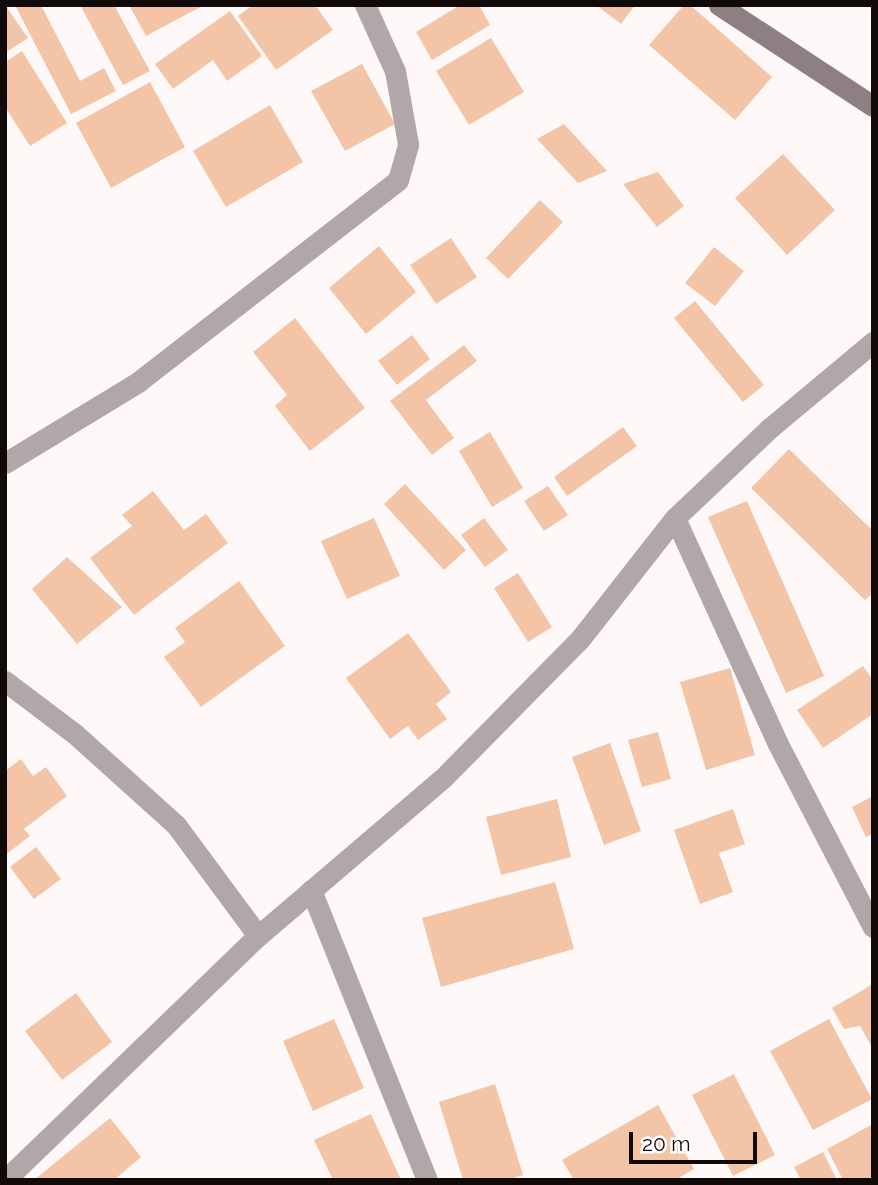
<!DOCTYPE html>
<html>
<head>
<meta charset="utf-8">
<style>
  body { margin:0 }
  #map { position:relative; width:878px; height:1185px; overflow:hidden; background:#fef9f8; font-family:Raleway,sans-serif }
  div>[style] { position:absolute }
  .building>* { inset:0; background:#f3c4a6 }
  .street>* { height:21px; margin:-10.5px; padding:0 10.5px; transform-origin:10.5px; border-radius:10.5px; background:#b1a7a9 }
  .secondary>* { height:21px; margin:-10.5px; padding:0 10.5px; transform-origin:10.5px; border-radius:10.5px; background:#8e7f82 }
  span { translate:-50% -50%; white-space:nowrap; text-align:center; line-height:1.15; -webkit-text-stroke:5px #fff; paint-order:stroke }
  .frame { position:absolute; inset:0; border:7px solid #110a09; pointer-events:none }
  .scale { position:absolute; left:629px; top:1132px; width:128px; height:32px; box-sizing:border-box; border:4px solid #110a09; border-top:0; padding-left:9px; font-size:21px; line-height:24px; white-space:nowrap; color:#110a09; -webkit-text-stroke:5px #fff; paint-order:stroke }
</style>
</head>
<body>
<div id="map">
  <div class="building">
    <i style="clip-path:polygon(5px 5px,28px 38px,5px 53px)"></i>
    <i style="clip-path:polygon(15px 5px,41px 5px,80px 81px,104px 68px,116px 91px,71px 114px)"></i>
    <i style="clip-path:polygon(80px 5px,114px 5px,150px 71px,123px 85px)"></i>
    <i style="clip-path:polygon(129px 5px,204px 5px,146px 36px)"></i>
    <i style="clip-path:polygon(253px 5px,315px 5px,333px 30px,276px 70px,238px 16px)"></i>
    <i style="clip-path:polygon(460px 5px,479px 5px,490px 25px,432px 60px,416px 32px)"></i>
    <i style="clip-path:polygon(596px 5px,635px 5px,621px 24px)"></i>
    <i style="clip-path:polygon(684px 5px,690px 5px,772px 77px,735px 120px,649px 45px)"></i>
    <i style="clip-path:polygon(230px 11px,262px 56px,227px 81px,213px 60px,173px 89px,155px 64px)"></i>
    <i style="clip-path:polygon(491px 38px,524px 92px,469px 125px,436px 71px)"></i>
    <i style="clip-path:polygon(22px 51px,67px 123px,30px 146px,5px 107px,5px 62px)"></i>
    <i style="clip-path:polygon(362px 64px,395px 124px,345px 151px,311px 91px)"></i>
    <i style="clip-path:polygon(150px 82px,185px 147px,111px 188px,76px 123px)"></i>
    <i style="clip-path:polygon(270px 105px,303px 162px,226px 207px,193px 151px)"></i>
    <i style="clip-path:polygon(564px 124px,607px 171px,578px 183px,537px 139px)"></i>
    <i style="clip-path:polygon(783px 154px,835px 210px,787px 255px,735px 198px)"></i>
    <i style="clip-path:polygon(658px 172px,684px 206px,657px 227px,623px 184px)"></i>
    <i style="clip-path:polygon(540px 200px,563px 222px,508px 279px,486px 258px)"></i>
    <i style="clip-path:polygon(451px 238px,477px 277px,436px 304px,410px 265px)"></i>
    <i style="clip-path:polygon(379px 246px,416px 292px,366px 334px,329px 288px)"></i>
    <i style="clip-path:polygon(714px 247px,744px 271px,715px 306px,685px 283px)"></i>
    <i style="clip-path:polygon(695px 301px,764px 385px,743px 402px,674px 318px)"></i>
    <i style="clip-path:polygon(295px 318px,365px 408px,310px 451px,275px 406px,287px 395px,253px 352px)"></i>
    <i style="clip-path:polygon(412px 335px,430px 359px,397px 385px,378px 361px)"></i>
    <i style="clip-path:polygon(464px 345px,477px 361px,426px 400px,454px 438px,432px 455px,390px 401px)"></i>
    <i style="clip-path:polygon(623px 427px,637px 446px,567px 496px,554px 477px)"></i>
    <i style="clip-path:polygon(490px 432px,523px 488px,492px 507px,459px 451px)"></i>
    <i style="clip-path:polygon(789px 449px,873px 531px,873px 593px,865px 600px,751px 488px)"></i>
    <i style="clip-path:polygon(405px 484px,466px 550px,444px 570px,384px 504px)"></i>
    <i style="clip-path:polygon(548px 486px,568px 515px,544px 531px,524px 501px)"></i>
    <i style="clip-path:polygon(153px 491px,184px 530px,206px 514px,228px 543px,134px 615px,90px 558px,132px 526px,122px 515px)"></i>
    <i style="clip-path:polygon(747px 501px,824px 676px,786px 693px,708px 517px)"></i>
    <i style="clip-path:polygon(374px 518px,400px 576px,347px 599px,321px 541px)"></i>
    <i style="clip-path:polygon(484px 518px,508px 550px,485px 567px,461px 535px)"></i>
    <i style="clip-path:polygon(67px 557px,122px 607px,77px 644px,32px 589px)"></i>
    <i style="clip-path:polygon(518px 573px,552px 627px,528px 642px,494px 588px)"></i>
    <i style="clip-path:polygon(239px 581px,285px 646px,201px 707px,164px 657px,185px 642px,175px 628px)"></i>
    <i style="clip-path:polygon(408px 633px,451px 692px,436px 704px,447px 719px,418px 740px,408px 726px,390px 739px,346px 678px)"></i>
    <i style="clip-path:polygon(863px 666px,873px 680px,873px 714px,823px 748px,797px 710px)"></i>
    <i style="clip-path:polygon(730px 668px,755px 755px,706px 770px,680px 682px)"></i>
    <i style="clip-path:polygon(658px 732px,671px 779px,642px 787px,628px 740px)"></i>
    <i style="clip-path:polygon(610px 743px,641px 831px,604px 845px,572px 757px)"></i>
    <i style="clip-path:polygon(21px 759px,33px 776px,46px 767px,67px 796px,24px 829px,30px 836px,5px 855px,5px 771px)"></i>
    <i style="clip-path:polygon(873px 796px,873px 833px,866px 837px,852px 807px)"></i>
    <i style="clip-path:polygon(557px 799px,571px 857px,501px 875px,486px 817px)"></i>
    <i style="clip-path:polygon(733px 809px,745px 844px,719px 853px,733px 892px,700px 904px,674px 830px)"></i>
    <i style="clip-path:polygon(36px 847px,61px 879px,34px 899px,10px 867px)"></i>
    <i style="clip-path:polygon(555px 882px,574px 949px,441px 987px,422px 918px)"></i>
    <i style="clip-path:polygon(873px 984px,873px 1049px,860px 1026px,844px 1029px,832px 1008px)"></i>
    <i style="clip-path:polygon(76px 993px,112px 1042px,62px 1080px,25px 1031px)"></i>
    <i style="clip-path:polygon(334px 1019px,364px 1088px,313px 1111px,283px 1041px)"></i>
    <i style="clip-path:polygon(829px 1019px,872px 1099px,813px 1130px,770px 1051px)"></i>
    <i style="clip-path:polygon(734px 1074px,775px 1155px,733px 1176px,692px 1095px)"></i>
    <i style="clip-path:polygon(495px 1084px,523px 1175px,507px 1180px,463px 1180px,439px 1102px)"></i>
    <i style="clip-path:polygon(658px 1105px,694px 1169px,675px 1180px,574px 1180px,562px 1160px)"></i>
    <i style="clip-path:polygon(371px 1114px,401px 1180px,333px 1180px,314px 1140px)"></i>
    <i style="clip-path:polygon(110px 1118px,141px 1157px,114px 1180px,34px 1180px)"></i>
    <i style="clip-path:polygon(873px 1124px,873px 1180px,843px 1180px,827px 1149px)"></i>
    <i style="clip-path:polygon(823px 1152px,837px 1180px,801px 1180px,794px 1167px)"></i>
  </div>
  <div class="street">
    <i style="left:5px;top:463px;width:156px;rotate:-31.3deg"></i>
    <i style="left:138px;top:382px;width:329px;rotate:-37.8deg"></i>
    <i style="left:398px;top:180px;width:37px;rotate:-74deg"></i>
    <i style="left:408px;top:144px;width:74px;rotate:-100.1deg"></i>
    <i style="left:395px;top:71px;width:72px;rotate:-114.4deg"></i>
    <i style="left:675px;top:518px;width:248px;rotate:65.5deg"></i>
    <i style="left:778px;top:744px;width:206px;rotate:62.6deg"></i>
    <i style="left:5px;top:681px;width:88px;rotate:37.1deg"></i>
    <i style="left:75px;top:734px;width:136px;rotate:42deg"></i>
    <i style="left:176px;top:825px;width:138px;rotate:53.5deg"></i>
    <i style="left:311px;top:890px;width:312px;rotate:68.2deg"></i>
    <i style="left:5px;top:1180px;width:351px;rotate:-44deg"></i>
    <i style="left:258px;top:936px;width:242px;rotate:-40.5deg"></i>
    <i style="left:442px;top:779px;width:197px;rotate:-45.4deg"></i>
    <i style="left:580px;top:639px;width:154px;rotate:-51.9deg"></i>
    <i style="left:675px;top:518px;width:132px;rotate:-43.5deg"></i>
    <i style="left:771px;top:427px;width:133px;rotate:-39.8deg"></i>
  </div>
  <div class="secondary">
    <i style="left:719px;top:5px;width:184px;rotate:33.3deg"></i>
  </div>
  <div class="frame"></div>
  <div class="scale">20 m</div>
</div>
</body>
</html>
